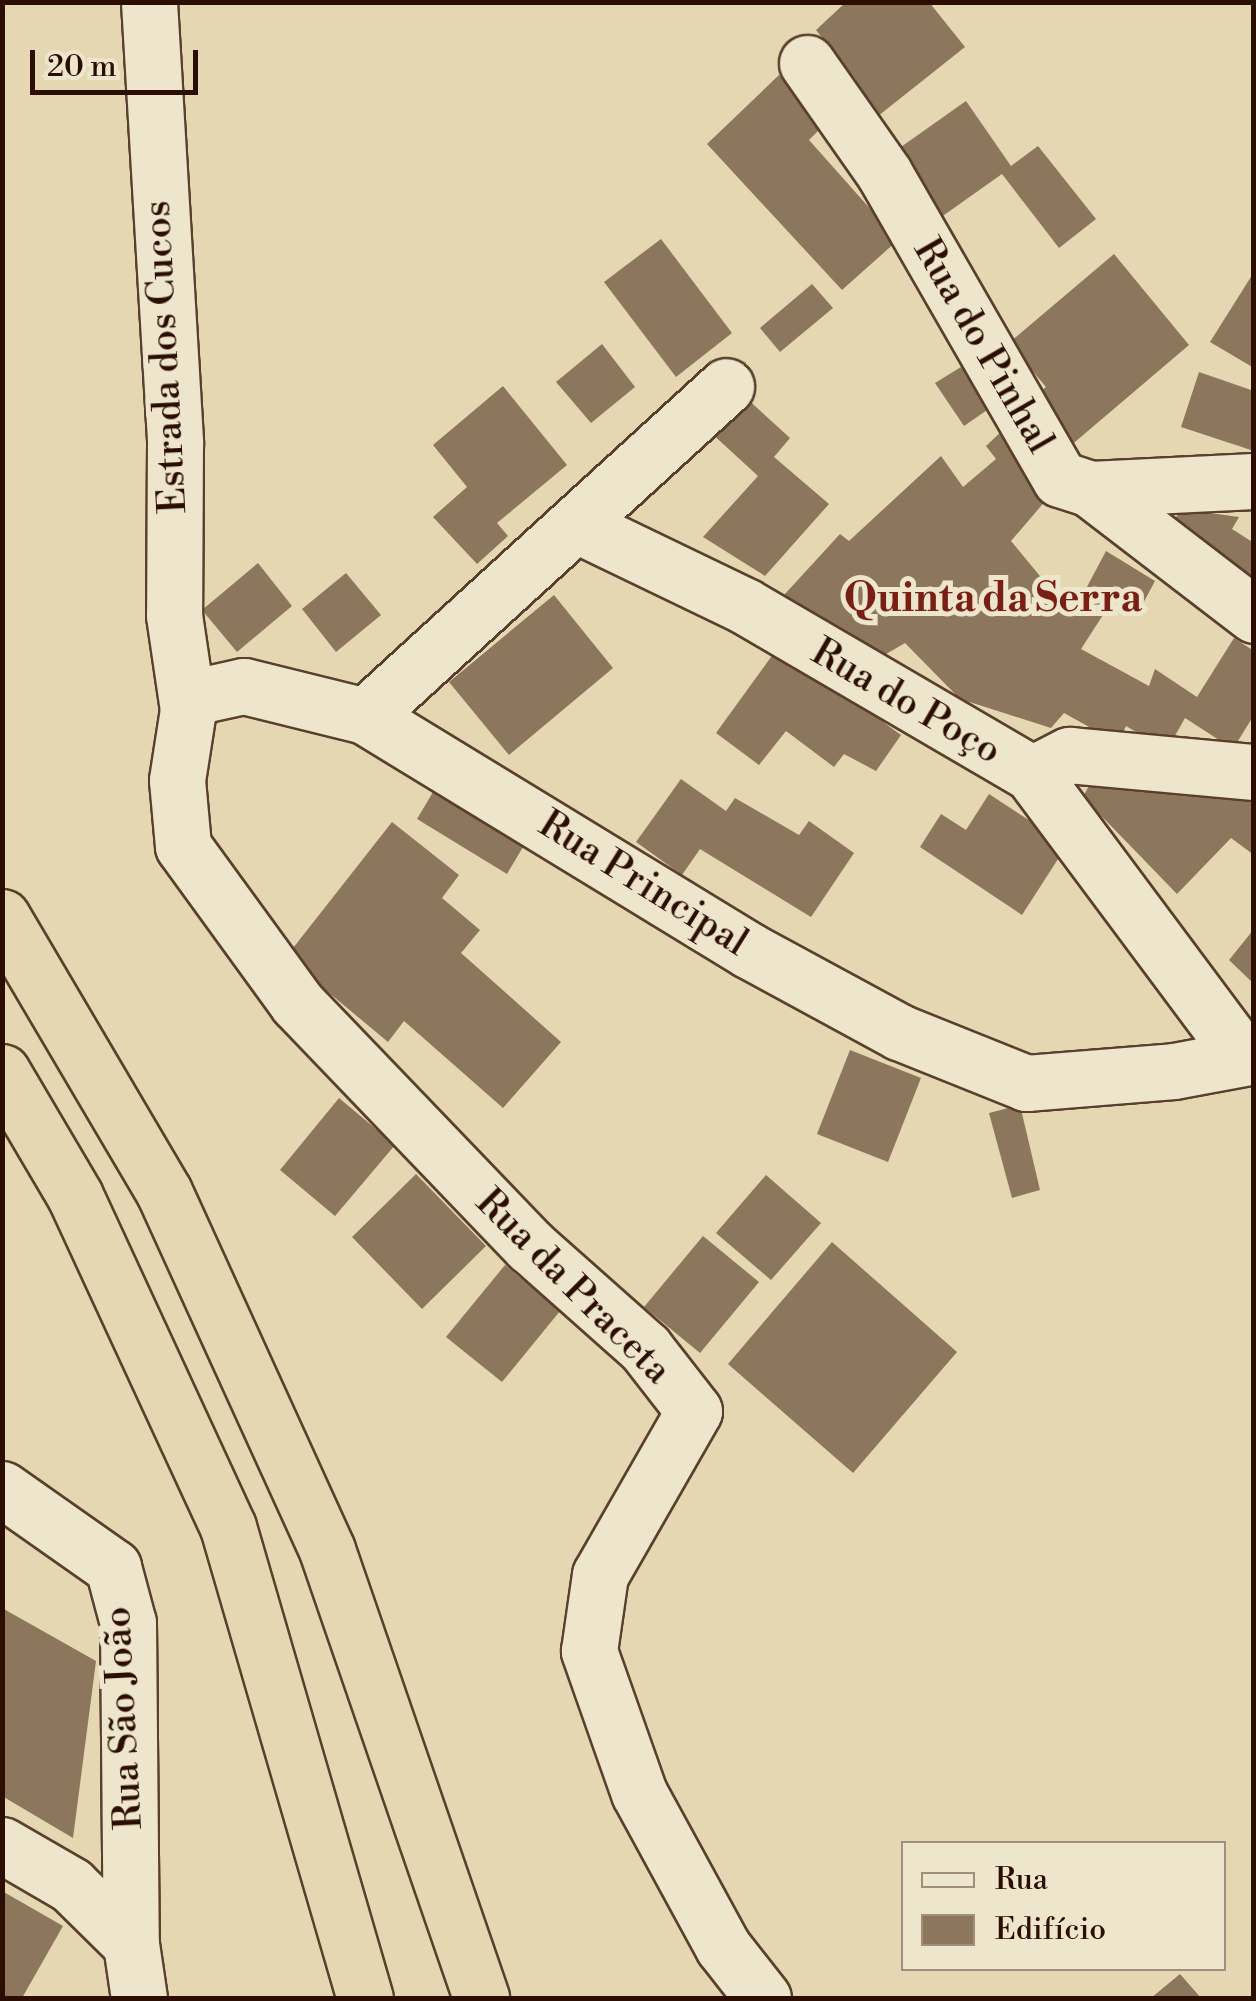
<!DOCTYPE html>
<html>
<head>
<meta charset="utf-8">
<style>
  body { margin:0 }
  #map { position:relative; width:1256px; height:2001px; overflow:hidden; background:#e4d7b1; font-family:"Libre Bodoni",serif }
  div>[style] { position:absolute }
  .building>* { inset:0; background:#8c775c }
  .roads { filter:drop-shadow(2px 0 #5a402c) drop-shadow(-2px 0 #5a402c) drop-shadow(0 2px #5a402c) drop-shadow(0 -2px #5a402c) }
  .street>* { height:55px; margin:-27.5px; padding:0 27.5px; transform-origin:27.5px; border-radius:27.5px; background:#ede5cc }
  .secondary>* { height:55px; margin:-27.5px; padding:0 27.5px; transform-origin:27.5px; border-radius:27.5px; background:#ede5cc }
  .highway>* { height:55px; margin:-27.5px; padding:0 27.5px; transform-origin:27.5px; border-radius:27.5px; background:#e4d7b1 }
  span { translate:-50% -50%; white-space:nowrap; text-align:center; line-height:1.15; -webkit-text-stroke:10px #ede5cc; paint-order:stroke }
  .street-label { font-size:38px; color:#2c0e00 }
  .neighbourhood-label { font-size:40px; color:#7a1f14; font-weight:700 }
  .frame { position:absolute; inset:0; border:5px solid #2c0e00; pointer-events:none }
  .legend { position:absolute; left:901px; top:1841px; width:325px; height:130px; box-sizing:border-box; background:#ede5cc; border:2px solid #a08f7a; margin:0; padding:12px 18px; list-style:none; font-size:30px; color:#2c0e00 }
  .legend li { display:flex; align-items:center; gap:20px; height:50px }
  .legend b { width:50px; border:2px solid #a08f7a }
  .scale { position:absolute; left:30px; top:50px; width:168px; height:45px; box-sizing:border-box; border:5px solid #2c0e00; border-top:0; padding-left:12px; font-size:30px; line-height:35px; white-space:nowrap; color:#2c0e00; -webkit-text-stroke:8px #ede5cc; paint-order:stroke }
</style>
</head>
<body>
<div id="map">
  <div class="building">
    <i style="clip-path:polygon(846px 2px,929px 2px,965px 47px,868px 124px,842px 91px,856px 80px,816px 30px)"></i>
    <i style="clip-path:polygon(779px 75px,825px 124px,809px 140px,898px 240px,842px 290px,707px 144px)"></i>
    <i style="clip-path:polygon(966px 101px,1011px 166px,1038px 146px,1096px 219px,1059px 248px,1002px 174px,937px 220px,891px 154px)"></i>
    <i style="clip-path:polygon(661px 239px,732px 333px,676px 377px,604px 282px)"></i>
    <i style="clip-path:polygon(1114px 254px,1189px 345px,1062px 453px,1022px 406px,1046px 387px,1009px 343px)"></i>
    <i style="clip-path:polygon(1254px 272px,1254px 368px,1210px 342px)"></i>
    <i style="clip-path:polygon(812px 284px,833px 308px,780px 352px,760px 328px)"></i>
    <i style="clip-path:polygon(602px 344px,635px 387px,591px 423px,556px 382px)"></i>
    <i style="clip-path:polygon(961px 367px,990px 408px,964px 426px,935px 383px)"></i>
    <i style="clip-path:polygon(1199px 372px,1254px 391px,1254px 451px,1181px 427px)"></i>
    <i style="clip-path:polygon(503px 386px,567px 465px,497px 523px,508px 536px,477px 564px,433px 517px,467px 487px,433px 445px)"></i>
    <i style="clip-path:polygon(743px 395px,790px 438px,774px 457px,829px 504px,765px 576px,703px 537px,758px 476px,708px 430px)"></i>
    <i style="clip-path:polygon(1003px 430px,1047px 499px,1011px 541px,1072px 615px,1106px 551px,1155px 581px,1140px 609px,1112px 601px,1081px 649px,1149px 686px,1155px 669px,1197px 697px,1234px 638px,1254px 651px,1254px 715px,1233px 749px,1185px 718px,1167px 750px,1126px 726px,1118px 743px,1064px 713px,1051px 728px,960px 699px,905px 643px,881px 657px,784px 595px,840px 534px,849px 541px,941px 456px,963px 487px,996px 459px,986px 446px)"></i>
    <i style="clip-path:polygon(1181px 509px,1239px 517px,1232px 529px,1254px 543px,1254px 596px,1166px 534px)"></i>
    <i style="clip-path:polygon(258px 563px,292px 606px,237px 652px,202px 610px)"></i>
    <i style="clip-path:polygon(346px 573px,381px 615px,336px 652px,302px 609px)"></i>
    <i style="clip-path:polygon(554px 595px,613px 668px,509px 755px,449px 682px)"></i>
    <i style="clip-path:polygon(779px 646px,901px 735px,876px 771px,844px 754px,834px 767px,786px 731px,759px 765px,716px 733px)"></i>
    <i style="clip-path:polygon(1096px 772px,1254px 791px,1254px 855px,1231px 838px,1177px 894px,1083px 797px)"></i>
    <i style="clip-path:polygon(681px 779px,726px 811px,735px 798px,799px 835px,809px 821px,854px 853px,811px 917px,700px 849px,682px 875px,636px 842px)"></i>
    <i style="clip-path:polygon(439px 782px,529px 837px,507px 874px,417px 819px)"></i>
    <i style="clip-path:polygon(989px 794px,1067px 845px,1022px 915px,920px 847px,941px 814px,966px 830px)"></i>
    <i style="clip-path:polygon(392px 822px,459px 875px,442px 898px,480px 930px,461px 953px,561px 1042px,503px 1108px,404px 1021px,388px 1042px,286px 957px)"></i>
    <i style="clip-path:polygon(1254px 929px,1254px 984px,1229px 960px)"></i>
    <i style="clip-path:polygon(850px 1050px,921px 1078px,888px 1162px,817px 1134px)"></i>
    <i style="clip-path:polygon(339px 1098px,395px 1145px,335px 1216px,280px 1170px)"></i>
    <i style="clip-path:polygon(1020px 1105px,1040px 1190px,1012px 1198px,989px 1113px)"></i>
    <i style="clip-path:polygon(416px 1174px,486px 1246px,422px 1309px,352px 1237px)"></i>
    <i style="clip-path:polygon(766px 1175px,821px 1223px,771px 1280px,716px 1233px)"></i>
    <i style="clip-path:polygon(703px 1236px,759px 1282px,700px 1353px,644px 1307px)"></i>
    <i style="clip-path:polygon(832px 1242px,957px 1352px,853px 1473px,728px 1364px)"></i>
    <i style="clip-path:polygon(505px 1265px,560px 1311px,502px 1382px,446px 1337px)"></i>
    <i style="clip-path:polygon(2px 1608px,96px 1661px,73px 1838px,2px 1796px)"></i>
    <i style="clip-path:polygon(2px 1891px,63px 1926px,22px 1998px,2px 1998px)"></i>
    <i style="clip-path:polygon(1180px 1974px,1201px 1998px,1151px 1998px)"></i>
  </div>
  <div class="roads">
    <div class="street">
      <i style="left:149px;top:2px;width:443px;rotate:86.6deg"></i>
      <i style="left:175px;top:444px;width:171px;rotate:90.3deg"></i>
      <i style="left:174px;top:615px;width:96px;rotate:81.6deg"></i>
      <i style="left:807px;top:63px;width:134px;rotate:55deg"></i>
      <i style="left:884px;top:173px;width:353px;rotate:60.1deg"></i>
      <i style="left:1060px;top:479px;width:32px;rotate:18deg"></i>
      <i style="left:1090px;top:489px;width:207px;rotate:37.5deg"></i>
      <i style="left:1090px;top:489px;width:164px;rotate:-2.8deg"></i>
      <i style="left:579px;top:526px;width:184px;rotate:25.7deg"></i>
      <i style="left:745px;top:606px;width:333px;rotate:30.3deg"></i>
      <i style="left:1032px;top:774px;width:42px;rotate:-27.2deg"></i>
      <i style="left:1069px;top:755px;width:186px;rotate:5.3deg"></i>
      <i style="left:365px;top:716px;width:489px;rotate:-42.4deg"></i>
      <i style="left:1032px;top:774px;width:353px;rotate:53.3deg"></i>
      <i style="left:2px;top:1489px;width:136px;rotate:35.1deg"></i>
      <i style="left:113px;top:1567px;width:58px;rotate:75deg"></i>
      <i style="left:128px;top:1623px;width:321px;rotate:89.5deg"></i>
      <i style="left:763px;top:1998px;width:65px;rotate:-128.1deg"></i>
      <i style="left:723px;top:1947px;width:175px;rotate:-118.6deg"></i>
      <i style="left:639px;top:1793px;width:151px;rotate:-109.4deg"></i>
      <i style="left:589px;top:1651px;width:77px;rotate:-81.8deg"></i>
      <i style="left:600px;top:1575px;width:189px;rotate:-60.2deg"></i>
      <i style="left:694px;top:1411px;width:80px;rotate:-127.9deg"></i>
      <i style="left:645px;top:1348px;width:154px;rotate:-138.4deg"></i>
      <i style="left:530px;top:1246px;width:337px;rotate:-133.8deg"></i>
      <i style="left:297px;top:1003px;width:194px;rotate:-126deg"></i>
      <i style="left:183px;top:846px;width:66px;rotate:-95.2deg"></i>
      <i style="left:177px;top:780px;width:71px;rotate:-81.1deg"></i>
      <i style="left:188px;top:710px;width:17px;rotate:-54deg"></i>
      <i style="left:198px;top:696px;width:47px;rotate:-12.3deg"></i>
      <i style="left:244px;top:686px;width:125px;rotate:13.9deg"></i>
      <i style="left:365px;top:716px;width:451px;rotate:31.4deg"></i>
      <i style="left:750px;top:951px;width:170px;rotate:28.5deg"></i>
      <i style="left:899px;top:1032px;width:137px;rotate:21.9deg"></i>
      <i style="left:1026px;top:1083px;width:148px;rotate:-4.6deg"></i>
      <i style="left:1174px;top:1071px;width:81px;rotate:-10.6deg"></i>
    </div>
    <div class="secondary">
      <i style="left:2px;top:1845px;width:80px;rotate:30.1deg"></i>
      <i style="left:71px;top:1885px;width:84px;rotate:44.5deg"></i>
      <i style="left:131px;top:1944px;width:55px;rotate:81.6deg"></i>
    </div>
    <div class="highway">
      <i style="left:2px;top:917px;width:319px;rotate:59.5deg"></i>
      <i style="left:164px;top:1192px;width:393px;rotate:65.5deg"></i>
      <i style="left:327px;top:1550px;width:474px;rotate:71deg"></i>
      <i style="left:2px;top:1072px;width:144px;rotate:59.5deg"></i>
      <i style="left:75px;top:1196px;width:365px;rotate:65.2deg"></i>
      <i style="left:228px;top:1527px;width:491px;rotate:73.8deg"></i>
    </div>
  </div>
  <div class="street-label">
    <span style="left:983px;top:346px;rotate:60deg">Rua do Pinhal</span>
    <span style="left:166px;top:357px;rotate:-93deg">Estrada dos Cucos</span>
    <span style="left:906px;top:702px;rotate:30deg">Rua do Poço</span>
    <span style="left:643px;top:884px;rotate:32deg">Rua Principal</span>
    <span style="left:573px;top:1287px;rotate:45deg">Rua da Praceta</span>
    <span style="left:124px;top:1718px;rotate:-93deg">Rua São João</span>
  </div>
  <div class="neighbourhood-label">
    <span style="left:993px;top:599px">Quinta da Serra</span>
  </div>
  <div class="frame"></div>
  <ul class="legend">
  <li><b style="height:12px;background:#ede5cc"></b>Rua</li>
  <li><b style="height:28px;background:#8c775c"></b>Edifício</li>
  </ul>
  <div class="scale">20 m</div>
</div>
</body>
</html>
